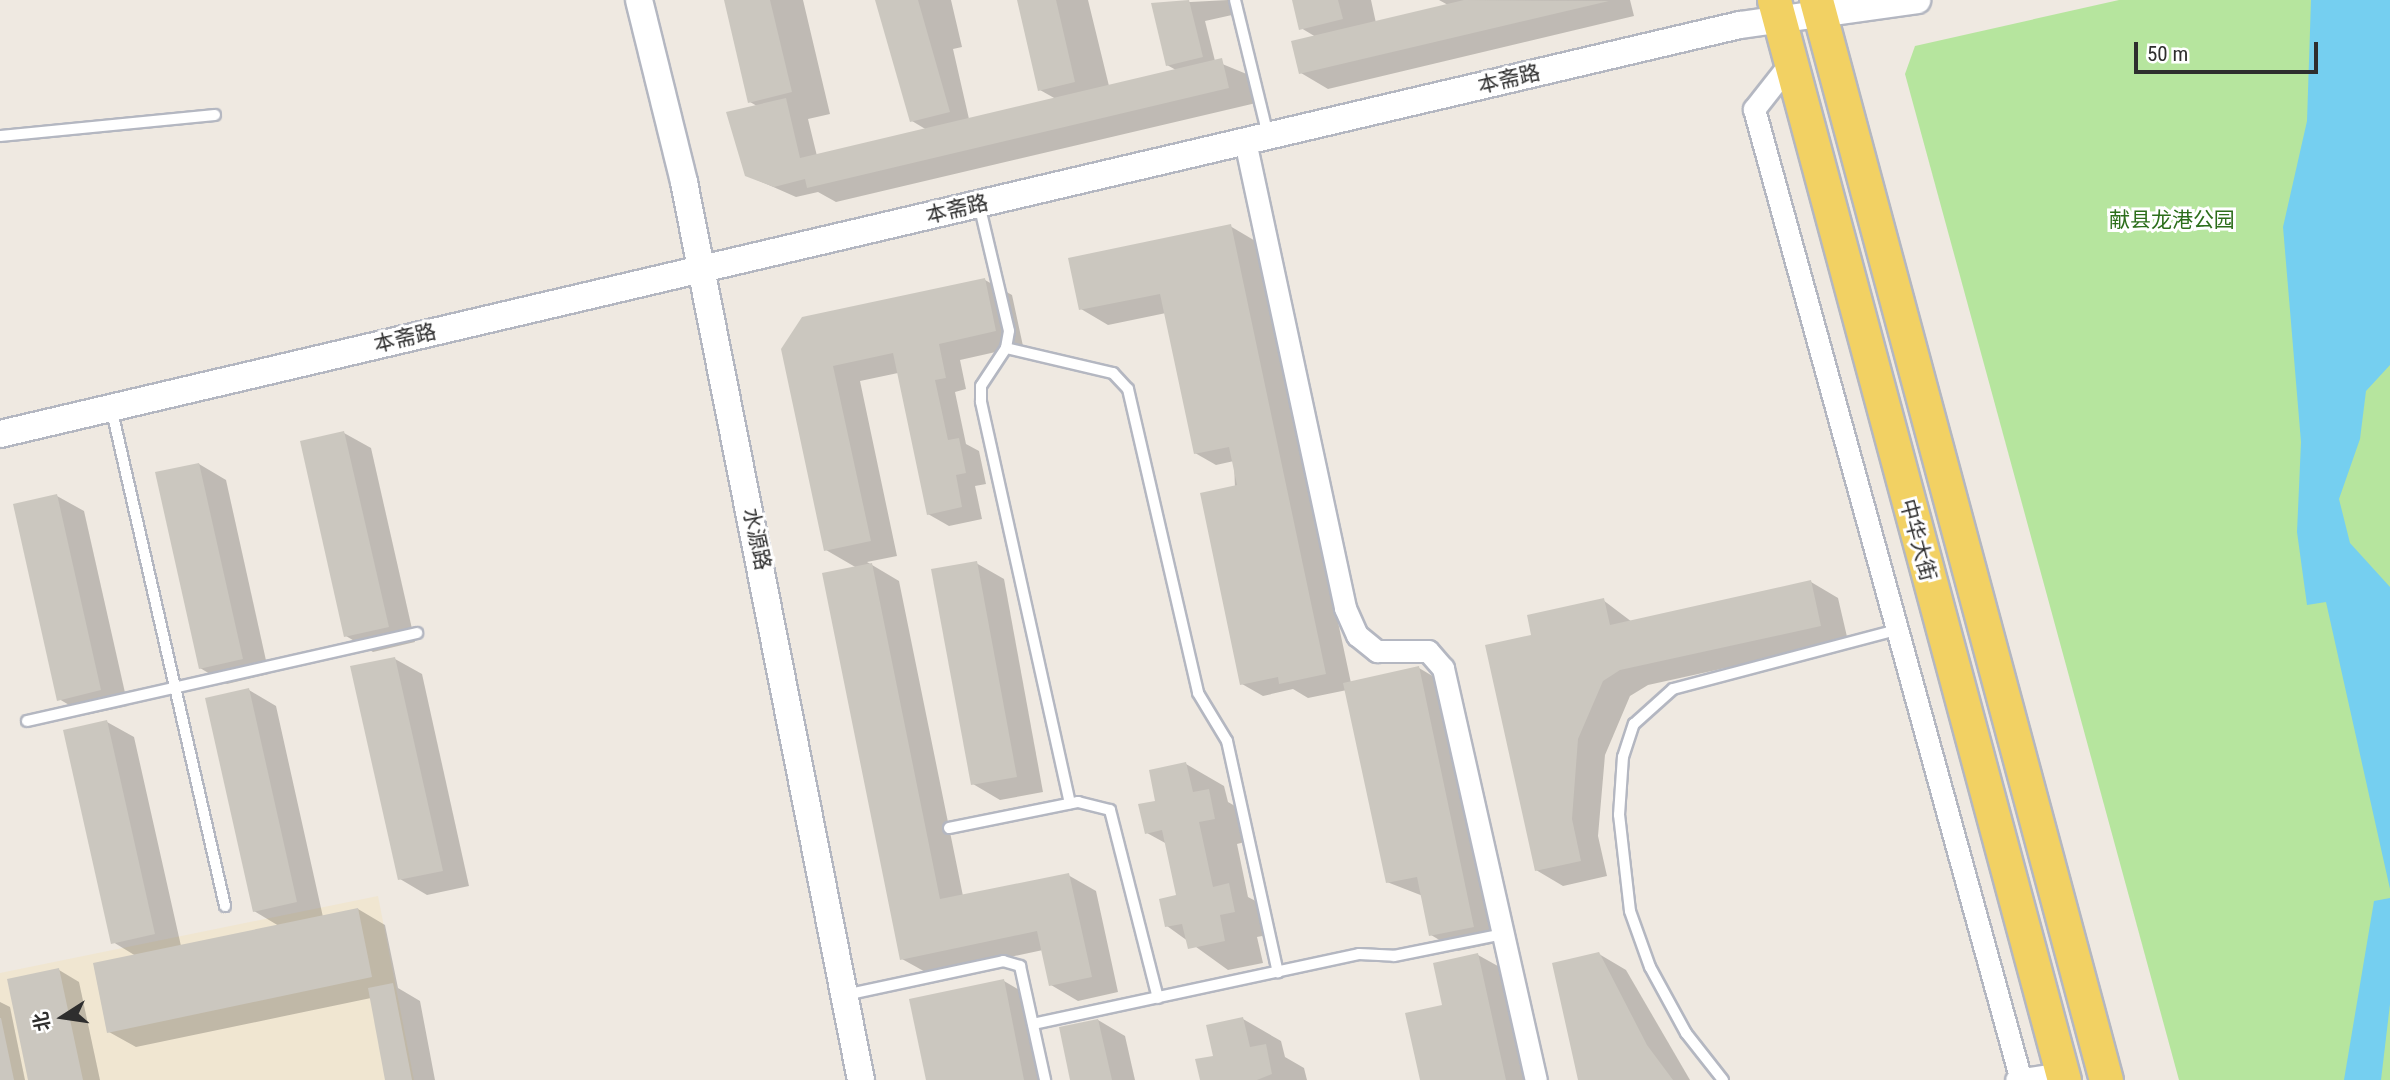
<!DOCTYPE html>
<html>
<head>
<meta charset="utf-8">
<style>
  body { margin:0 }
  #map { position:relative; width:2390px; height:1080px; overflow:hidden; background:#efe9e1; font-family:"Roboto Condensed","Noto Sans SC",sans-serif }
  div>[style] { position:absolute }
  .education>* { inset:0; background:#f0e6d1 }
  .green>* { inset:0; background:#b6e59e }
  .water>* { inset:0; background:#75cff0 }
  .shadow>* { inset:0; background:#0003 }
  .building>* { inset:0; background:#cbc7bf }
  .roads { filter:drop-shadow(2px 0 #b4b7c1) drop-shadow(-2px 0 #b4b7c1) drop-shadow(0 2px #b4b7c1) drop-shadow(0 -2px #b4b7c1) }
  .service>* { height:10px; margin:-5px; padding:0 5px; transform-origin:5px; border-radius:5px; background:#fff }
  .minor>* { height:21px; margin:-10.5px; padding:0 10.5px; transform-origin:10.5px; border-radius:10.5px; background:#fff }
  .tertiary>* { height:26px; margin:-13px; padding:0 13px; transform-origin:13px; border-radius:13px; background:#fff }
  .primary>* { height:33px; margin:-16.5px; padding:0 16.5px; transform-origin:16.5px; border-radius:16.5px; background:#f2d163 }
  span { translate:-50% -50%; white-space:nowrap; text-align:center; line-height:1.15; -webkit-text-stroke:6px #fff; paint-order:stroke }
  .street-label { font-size:21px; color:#2e2e2e }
  .park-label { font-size:21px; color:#2c6e1b }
  .north { position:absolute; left:28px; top:982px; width:70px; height:70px; -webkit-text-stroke:5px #fff; paint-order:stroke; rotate:258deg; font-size:19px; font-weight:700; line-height:28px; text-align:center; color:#2e2e2e }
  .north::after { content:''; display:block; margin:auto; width:24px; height:32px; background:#2e2e2e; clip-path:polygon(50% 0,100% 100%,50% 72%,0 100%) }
  .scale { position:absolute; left:2134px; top:42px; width:184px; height:32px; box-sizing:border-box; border:4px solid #2e2e2e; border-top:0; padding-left:9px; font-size:21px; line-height:24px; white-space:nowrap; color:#2e2e2e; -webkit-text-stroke:5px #fff; paint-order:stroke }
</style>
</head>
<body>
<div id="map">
  <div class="education">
    <i style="clip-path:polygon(378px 896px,414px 1080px,0 1080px,0 973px)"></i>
  </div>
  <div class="green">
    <i style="clip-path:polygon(2119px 0,2390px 0,2390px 1080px,2179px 1080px,1905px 74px,1915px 46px)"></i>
  </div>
  <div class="water">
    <i style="clip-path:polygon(2311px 0,2390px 0,2390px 365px,2366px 391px,2360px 439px,2339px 499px,2350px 543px,2390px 587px,2390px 889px,2326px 602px,2307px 605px,2297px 532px,2301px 442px,2283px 227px,2307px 121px)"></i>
    <i style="clip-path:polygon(2390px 898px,2390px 1004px,2381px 1080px,2344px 1080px,2374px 901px)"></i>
  </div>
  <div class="shadow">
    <i style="clip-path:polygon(725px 0,803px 0,830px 114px,808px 119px,817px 156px,927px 130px,912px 121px,876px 0,951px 0,962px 47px,953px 49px,969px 119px,1056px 99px,1040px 90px,1018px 0,1088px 0,1109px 86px,1176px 70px,1167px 65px,1153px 4px,1228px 0,1232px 15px,1205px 21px,1215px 61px,1249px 75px,1256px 103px,836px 202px,818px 192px,796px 197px,746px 175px,757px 106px,750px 102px)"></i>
    <i style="clip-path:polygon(1294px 0,1371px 0,1376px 23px,1448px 5px,1439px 0,1630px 0,1634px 16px,1328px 89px,1301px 73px,1316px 37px,1301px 28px)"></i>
    <i style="clip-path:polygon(1230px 226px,1257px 242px,1351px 683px,1419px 668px,1446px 684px,1501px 942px,1458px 951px,1431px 935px,1423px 896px,1387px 882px,1347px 690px,1308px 698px,1293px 689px,1263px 696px,1242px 684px,1234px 461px,1216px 465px,1195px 453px,1166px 313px,1108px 325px,1081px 309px)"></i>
    <i style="clip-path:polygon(985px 280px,1012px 295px,1023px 346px,960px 360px,966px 389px,955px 392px,966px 444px,979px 451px,986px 484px,975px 486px,982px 519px,949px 526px,928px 514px,898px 373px,860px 381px,897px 556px,867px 562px,899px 581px,963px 896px,1068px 875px,1096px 891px,1118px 992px,1078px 1001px,1051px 985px,1043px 950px,929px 974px,902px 959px,857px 568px,826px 550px,783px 349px)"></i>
    <i style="clip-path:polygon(344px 433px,371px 448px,415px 642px,373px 652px,346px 636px)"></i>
    <i style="clip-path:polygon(199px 464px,226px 480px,269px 674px,227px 684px,200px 668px)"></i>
    <i style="clip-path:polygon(57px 496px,84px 511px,128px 706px,86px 715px,59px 699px)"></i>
    <i style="clip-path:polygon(976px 563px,1004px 579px,1043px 792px,1000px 800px,973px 784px)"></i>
    <i style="clip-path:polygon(1811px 582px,1838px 598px,1848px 641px,1648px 685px,1630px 696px,1605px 755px,1598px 836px,1607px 876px,1563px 886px,1536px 870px,1533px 636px,1603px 600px,1632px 622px)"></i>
    <i style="clip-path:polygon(395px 659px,422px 674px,469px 886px,427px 895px,400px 879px)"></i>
    <i style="clip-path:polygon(249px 690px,276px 706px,323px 917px,358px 909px,385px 925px,398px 988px,420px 1001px,435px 1080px,387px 1080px,371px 998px,136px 1047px,109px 1032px,136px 956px,113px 942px,107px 722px,134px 737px,181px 946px,279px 926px,254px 911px)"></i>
    <i style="clip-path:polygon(1186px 764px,1224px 786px,1228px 802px,1247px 813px,1253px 840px,1237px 844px,1248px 897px,1267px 907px,1272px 934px,1257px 937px,1263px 963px,1228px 970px,1167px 926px,1178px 896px,1167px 844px,1147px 833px,1158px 802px)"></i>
    <i style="clip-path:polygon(1599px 954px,1626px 970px,1690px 1080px,1579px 1080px)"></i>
    <i style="clip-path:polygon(1478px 955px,1505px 970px,1529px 1080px,1421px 1080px,1444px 1006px)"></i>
    <i style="clip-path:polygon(59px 970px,79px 982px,100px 1080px,30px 1080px)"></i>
    <i style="clip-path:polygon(1004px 981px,1031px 997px,1048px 1080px,927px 1080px)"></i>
    <i style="clip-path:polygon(0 1002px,10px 1007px,25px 1080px,0 1080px)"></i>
    <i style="clip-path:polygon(1243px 1019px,1281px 1041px,1285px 1057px,1304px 1068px,1307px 1080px,1202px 1080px)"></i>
    <i style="clip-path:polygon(1098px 1020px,1125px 1036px,1135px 1080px,1072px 1080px)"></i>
  </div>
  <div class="building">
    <i style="clip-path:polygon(724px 0,770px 0,792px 92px,748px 103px)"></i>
    <i style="clip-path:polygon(875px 0,918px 0,950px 112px,910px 122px)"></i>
    <i style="clip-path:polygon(1017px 0,1056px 0,1075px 82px,1038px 91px)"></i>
    <i style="clip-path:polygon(1189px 0,1203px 57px,1166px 66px,1151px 3px)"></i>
    <i style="clip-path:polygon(1292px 0,1338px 0,1343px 19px,1299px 30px)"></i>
    <i style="clip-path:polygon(1464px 0,1609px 1px,1299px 74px,1291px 41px)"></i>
    <i style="clip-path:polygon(1222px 58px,1229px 88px,807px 188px,805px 179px,774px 187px,745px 176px,726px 112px,786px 98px,800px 158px)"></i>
    <i style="clip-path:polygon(1231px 224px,1326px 674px,1279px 684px,1278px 677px,1240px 685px,1200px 493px,1237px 485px,1229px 447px,1194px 454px,1160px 294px,1079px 310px,1068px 258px)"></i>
    <i style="clip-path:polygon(985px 278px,996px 331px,939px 344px,946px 378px,935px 380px,948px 440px,959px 438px,966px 473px,956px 475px,962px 507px,927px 515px,893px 353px,833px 366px,871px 541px,824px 551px,781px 349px,802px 317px)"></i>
    <i style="clip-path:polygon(344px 431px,389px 627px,344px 637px,300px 441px)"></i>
    <i style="clip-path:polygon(199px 463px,243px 659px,199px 669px,155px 472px)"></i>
    <i style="clip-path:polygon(57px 494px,101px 690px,57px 701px,13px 504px)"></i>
    <i style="clip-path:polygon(977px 561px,1017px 777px,971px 785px,931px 569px)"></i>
    <i style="clip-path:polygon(872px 563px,940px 899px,1069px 873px,1092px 977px,1049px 986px,1037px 931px,900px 960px,822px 573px)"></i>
    <i style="clip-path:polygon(1811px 580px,1821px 626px,1620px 670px,1603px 681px,1578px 739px,1572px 819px,1581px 861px,1535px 871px,1485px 645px,1531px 635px,1527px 615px,1604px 598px,1610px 625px)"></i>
    <i style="clip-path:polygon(395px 657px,443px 871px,398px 880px,350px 666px)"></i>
    <i style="clip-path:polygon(1419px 666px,1474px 927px,1429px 936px,1417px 877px,1386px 883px,1343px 683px)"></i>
    <i style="clip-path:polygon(249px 688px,297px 902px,253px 912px,205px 698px)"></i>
    <i style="clip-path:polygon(107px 720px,155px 934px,111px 944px,63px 730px)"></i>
    <i style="clip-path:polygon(1186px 762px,1193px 792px,1209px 789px,1215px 819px,1199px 822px,1213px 887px,1229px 883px,1235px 912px,1220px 915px,1225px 941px,1188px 949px,1182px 924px,1165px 927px,1159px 899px,1176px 895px,1162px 830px,1145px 834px,1138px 804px,1155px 801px,1149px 770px)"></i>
    <i style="clip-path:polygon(358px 908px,372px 977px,107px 1033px,93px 963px)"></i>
    <i style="clip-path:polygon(1599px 952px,1647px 1045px,1673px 1080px,1578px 1080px,1552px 963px)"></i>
    <i style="clip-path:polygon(1478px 953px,1506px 1080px,1420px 1080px,1405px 1013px,1442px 1005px,1433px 963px)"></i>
    <i style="clip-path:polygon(59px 968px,83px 1080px,28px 1080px,7px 979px)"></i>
    <i style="clip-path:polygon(1004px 979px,1024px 1080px,926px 1080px,909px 999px)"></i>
    <i style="clip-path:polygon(393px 983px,412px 1080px,385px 1080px,368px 988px)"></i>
    <i style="clip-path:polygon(1243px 1017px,1250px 1047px,1266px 1044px,1272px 1074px,1257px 1080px,1200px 1080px,1195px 1059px,1213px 1056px,1206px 1025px)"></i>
    <i style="clip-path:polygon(0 1018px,1px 1018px,14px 1080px,0 1080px)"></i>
    <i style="clip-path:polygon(1098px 1019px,1112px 1080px,1070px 1080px,1059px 1027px)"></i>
  </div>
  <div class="roads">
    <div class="service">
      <i style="left:1235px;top:0;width:139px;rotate:76.3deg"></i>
      <i style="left:0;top:136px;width:216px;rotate:-5.6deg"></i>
      <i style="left:979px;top:204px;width:130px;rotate:76.7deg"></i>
      <i style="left:1009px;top:331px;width:17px;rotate:100deg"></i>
      <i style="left:1006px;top:348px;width:45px;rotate:123.3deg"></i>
      <i style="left:981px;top:386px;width:16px;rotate:90deg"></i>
      <i style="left:981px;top:402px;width:411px;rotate:77.5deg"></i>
      <i style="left:1006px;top:348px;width:110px;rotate:13.2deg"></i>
      <i style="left:1113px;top:373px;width:22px;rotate:47deg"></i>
      <i style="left:1128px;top:389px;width:312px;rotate:77deg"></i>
      <i style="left:1198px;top:693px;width:56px;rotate:58.9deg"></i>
      <i style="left:1227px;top:741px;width:237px;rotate:77.6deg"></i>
      <i style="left:111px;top:407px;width:512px;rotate:77.13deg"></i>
      <i style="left:27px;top:721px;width:400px;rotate:-12.7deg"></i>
      <i style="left:949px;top:828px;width:132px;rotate:-11.4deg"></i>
      <i style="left:1078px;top:802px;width:33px;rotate:14deg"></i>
      <i style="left:1110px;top:810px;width:194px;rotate:75.7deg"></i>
      <i style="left:845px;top:995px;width:162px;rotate:-12.1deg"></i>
      <i style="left:1003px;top:961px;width:18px;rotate:16deg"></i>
      <i style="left:1020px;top:966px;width:117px;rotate:77.6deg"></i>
      <i style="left:1033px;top:1024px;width:333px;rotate:-12.1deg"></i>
      <i style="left:1359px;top:954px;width:35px;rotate:3deg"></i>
      <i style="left:1394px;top:956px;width:111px;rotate:-11.4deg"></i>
      <i style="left:1723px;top:1080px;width:60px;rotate:-128.2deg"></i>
      <i style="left:1686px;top:1033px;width:75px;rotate:-118.6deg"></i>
      <i style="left:1650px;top:967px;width:59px;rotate:-109.7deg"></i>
      <i style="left:1630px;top:911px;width:97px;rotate:-96.5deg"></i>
      <i style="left:1619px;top:815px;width:58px;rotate:-86.1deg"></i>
      <i style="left:1623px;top:757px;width:35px;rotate:-72deg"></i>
      <i style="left:1634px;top:724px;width:52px;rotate:-41.9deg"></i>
      <i style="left:1673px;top:689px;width:231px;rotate:-14.8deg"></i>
    </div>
    <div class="minor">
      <i style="left:1791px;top:62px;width:60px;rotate:128.2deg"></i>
      <i style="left:1754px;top:109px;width:1007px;rotate:74.63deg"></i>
      <i style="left:1245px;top:141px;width:478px;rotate:77.9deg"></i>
      <i style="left:1345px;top:608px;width:30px;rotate:66deg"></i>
      <i style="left:1357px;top:635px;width:26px;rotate:39deg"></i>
      <i style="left:1377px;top:651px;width:51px"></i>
      <i style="left:1428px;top:651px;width:23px;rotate:49deg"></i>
      <i style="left:1443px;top:668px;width:422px;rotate:77.3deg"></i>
      <i style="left:2016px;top:1080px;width:47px;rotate:-8.7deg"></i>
    </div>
    <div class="tertiary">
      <i style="left:639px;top:0;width:187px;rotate:76.1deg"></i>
      <i style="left:684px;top:182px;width:915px;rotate:78.85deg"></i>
      <i style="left:0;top:434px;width:1787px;rotate:-13.23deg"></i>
      <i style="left:1740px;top:25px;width:179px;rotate:-8deg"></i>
    </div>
    <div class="primary">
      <i style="left:1774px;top:0;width:1118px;rotate:74.97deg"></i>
      <i style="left:1816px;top:0;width:1118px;rotate:74.97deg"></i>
    </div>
  </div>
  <div class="street-label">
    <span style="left:1509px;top:79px;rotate:-13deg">本斋路</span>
    <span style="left:957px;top:209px;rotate:-13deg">本斋路</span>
    <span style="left:405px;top:338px;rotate:-13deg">本斋路</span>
    <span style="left:757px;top:539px;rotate:78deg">水源路</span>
    <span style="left:1918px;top:540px;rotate:75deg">中华大街</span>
  </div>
  <div class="park-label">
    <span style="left:2172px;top:220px">献县龙港公园</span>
  </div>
  <div class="north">北</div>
  <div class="scale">50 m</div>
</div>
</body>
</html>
